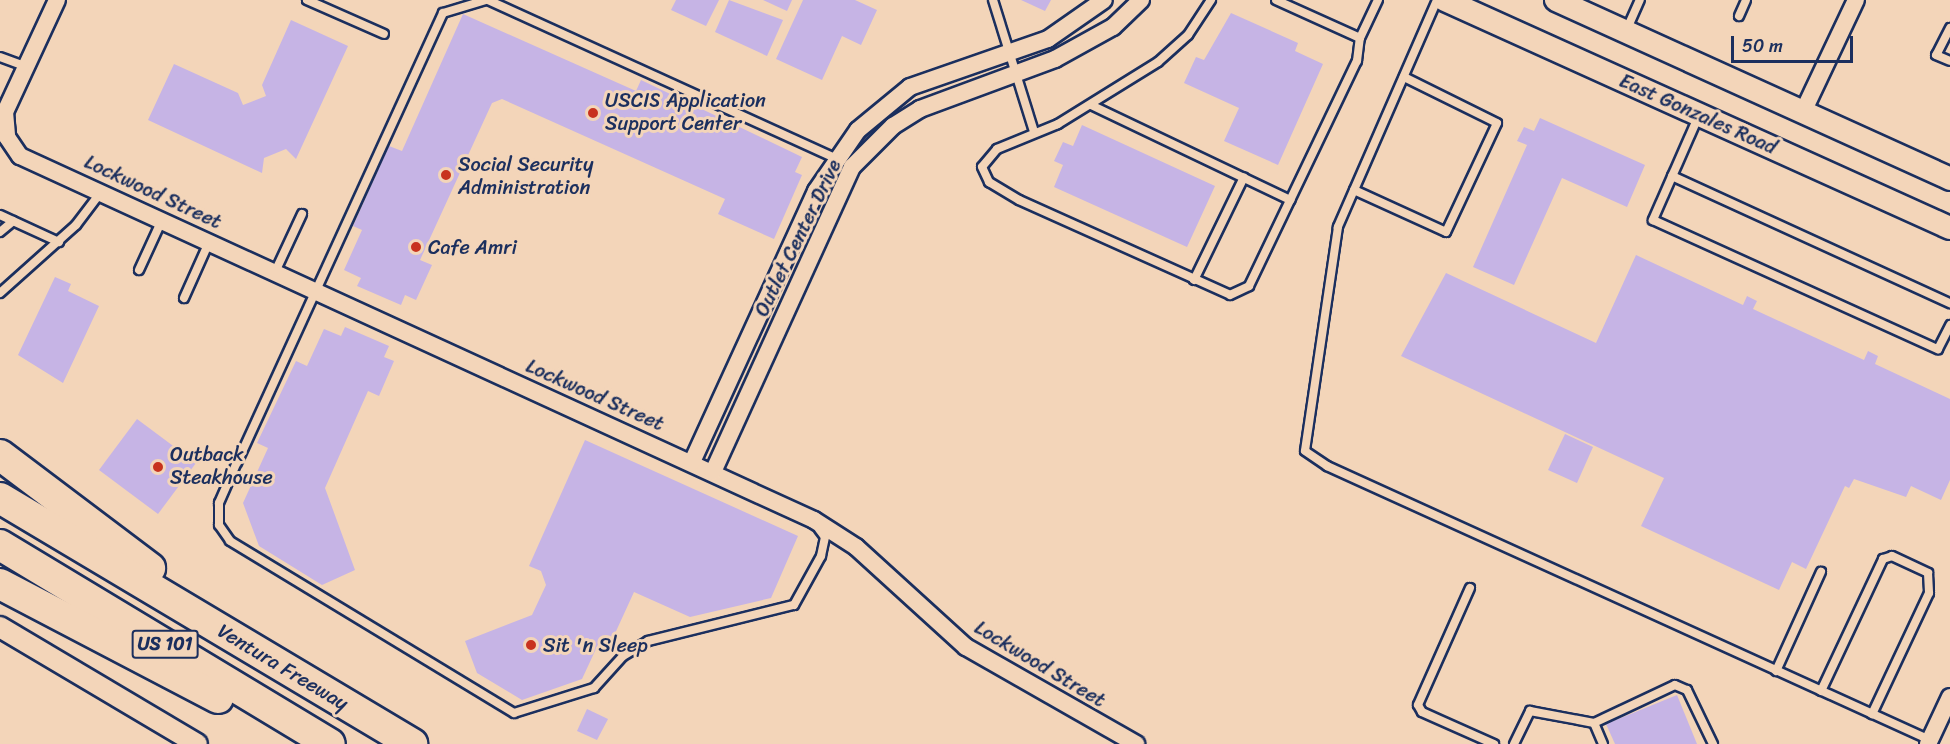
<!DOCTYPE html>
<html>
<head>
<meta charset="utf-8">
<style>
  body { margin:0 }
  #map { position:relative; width:1950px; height:744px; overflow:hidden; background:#f3d5b9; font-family:Sriracha,sans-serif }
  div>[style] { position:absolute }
  .building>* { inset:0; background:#c6b4e5 }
  .roads { filter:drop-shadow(2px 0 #1b2f5e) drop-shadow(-2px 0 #1b2f5e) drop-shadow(0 2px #1b2f5e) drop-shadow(0 -2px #1b2f5e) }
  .service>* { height:8px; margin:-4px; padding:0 4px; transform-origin:4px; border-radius:4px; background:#f3d5b9 }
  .minor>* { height:16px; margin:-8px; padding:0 8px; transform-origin:8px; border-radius:8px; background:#f3d5b9 }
  .tertiary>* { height:20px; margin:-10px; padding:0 10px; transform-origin:10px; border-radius:10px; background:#f3d5b9 }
  .secondary>* { height:22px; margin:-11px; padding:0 11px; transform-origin:11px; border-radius:11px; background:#f3d5b9 }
  .motorway>* { height:30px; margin:-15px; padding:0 15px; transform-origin:15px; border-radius:15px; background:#f3d5b9 }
  .dots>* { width:16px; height:16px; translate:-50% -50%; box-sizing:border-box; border:3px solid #f3d5b9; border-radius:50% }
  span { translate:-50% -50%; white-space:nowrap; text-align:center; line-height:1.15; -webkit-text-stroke:6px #f3d5b9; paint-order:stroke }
  .shield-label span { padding:2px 4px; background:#f3d5b9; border:2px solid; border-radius:4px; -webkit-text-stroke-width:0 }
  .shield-label { font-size:18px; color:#1b2f5e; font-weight:700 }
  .poi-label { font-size:20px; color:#1b2f5e }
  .left { translate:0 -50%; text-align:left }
  .street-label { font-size:20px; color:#1b2f5e }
  .scale { position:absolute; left:1731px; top:36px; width:122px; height:27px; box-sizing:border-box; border:3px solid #1b2f5e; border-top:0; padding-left:8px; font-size:18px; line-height:21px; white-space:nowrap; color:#1b2f5e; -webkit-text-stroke:4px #f3d5b9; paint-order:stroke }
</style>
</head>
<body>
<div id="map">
  <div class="building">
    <i style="clip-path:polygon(676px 0,719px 0,706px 26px,671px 10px)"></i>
    <i style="clip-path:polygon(729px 0,783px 20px,767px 56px,715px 32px)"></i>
    <i style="clip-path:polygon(763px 0,792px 0,787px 11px)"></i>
    <i style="clip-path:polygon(803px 0,855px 0,877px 10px,861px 45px,842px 36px,822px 80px,776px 59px)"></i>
    <i style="clip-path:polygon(1021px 0,1051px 0,1045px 11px)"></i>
    <i style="clip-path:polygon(1231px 13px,1298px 43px,1295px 51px,1323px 64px,1278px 165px,1224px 141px,1239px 108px,1184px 83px,1196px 57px,1204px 60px)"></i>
    <i style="clip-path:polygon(463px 14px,636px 91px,641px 80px,802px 157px,795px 172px,802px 175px,774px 239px,718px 214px,725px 199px,502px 99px,492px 103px,420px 260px,432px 265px,416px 300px,405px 295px,401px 305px,357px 286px,361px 278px,344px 270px,362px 230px,353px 226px,389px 146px,402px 151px)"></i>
    <i style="clip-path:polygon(291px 20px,348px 46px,296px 159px,286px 149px,264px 158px,262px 173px,148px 120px,174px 64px,238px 93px,243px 105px,266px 96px,262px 85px)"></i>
    <i style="clip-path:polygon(1540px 118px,1645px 165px,1627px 207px,1562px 178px,1514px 285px,1473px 267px,1527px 145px,1517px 141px,1524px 127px,1534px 131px)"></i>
    <i style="clip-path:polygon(1082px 125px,1215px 186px,1187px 247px,1054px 187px,1063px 165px,1054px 161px,1063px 142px,1073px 146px)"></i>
    <i style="clip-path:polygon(1636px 255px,1743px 305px,1747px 296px,1757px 301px,1753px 309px,1864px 360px,1868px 351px,1878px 356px,1875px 364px,1950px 399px,1950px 480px,1941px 500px,1911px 486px,1906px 497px,1854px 479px,1849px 488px,1845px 486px,1806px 569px,1792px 562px,1779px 590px,1641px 526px,1664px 478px,1401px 356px,1446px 273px,1596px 343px)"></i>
    <i style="clip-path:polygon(55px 277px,71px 284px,68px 291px,99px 306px,63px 383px,18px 355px)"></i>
    <i style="clip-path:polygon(345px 327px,389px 346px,384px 357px,394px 361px,379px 396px,368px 391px,325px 488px,355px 570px,322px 585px,259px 546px,243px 503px,268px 448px,257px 443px,296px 361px,307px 366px,324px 329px,341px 336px)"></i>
    <i style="clip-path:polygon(137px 419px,196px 463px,158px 514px,99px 470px)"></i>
    <i style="clip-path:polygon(1565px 434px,1593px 447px,1577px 483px,1548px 470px)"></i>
    <i style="clip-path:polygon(585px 440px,798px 536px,771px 598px,690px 617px,634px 592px,612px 640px,602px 636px,582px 679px,522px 700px,477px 673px,465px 641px,532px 615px,546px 585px,541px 571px,529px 566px)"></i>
    <i style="clip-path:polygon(1677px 695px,1697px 744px,1615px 744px,1606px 724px)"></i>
    <i style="clip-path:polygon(587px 709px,608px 719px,597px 740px,577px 731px)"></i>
  </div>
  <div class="roads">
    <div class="service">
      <i style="left:307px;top:0;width:84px;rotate:23.8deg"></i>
      <i style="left:486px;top:0;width:45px;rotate:163.2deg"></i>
      <i style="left:443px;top:13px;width:494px;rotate:114.6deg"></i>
      <i style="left:237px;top:462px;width:45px;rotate:113.7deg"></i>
      <i style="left:219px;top:503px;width:22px;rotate:90deg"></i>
      <i style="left:219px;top:525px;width:19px;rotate:55deg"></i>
      <i style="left:230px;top:541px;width:332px;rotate:31.2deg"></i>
      <i style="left:514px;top:713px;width:84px;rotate:-17.4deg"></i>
      <i style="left:594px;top:688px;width:43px;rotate:-47.8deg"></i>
      <i style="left:623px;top:656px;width:29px;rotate:-31deg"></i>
      <i style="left:648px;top:641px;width:150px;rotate:-13.9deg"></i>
      <i style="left:794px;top:605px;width:56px;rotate:-61.1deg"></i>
      <i style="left:821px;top:556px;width:19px;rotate:-78deg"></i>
      <i style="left:825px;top:537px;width:10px;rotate:-127deg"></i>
      <i style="left:488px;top:0;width:386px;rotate:24.5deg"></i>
      <i style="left:993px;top:0;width:138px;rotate:72.7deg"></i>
      <i style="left:1211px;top:0;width:42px;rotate:123.3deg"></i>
      <i style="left:1188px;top:35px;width:40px;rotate:138deg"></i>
      <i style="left:1158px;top:62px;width:118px;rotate:148.2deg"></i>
      <i style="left:1058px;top:124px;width:66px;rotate:157.7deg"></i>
      <i style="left:997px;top:149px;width:23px;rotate:130deg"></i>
      <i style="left:982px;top:167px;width:17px;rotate:65deg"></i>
      <i style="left:989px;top:182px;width:35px;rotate:31deg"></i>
      <i style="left:1019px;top:200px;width:231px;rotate:24.2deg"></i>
      <i style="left:1230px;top:295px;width:21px;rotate:-25deg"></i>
      <i style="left:1249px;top:286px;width:250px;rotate:-64.4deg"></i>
      <i style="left:1357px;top:61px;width:23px;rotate:-83deg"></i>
      <i style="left:1360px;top:38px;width:92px;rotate:-155.7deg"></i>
      <i style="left:1437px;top:0;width:248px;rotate:113.6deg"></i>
      <i style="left:1338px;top:227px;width:226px;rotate:98.4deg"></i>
      <i style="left:1305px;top:451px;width:27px;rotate:34deg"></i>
      <i style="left:1327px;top:466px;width:662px;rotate:24.44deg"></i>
      <i style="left:1739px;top:16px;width:17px;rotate:-66deg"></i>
      <i style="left:1950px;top:28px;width:30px;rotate:117deg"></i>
      <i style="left:1936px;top:55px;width:15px;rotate:23deg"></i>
      <i style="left:1626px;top:31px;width:34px;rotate:-66deg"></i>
      <i style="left:1360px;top:38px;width:42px;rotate:-64.7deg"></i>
      <i style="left:0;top:57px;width:29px;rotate:20deg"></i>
      <i style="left:1091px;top:105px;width:221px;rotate:25.5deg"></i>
      <i style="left:1699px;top:115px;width:115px;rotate:113.7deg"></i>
      <i style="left:1653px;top:220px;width:313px;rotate:24.4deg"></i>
      <i style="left:1938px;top:349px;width:27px;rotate:-63deg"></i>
      <i style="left:1672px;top:176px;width:306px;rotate:24.6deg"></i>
      <i style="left:1354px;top:190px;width:101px;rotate:24.5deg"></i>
      <i style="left:1446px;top:232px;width:120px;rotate:-64.9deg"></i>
      <i style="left:1497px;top:123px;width:104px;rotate:-153.7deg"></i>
      <i style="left:0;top:215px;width:65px;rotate:24.6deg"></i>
      <i style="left:0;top:232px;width:17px;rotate:-40deg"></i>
      <i style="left:139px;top:270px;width:55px;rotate:-65.3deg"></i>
      <i style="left:275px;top:272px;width:64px;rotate:-65deg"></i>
      <i style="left:1194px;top:280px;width:114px;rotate:-64.1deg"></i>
      <i style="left:0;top:293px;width:102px;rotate:-41.8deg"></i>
      <i style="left:76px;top:225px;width:41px;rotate:-52.9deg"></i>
      <i style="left:184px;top:298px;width:61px;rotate:-65.9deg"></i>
      <i style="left:1470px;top:588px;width:128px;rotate:114deg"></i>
      <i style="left:1418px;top:705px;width:8px;rotate:60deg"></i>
      <i style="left:1422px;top:712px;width:79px;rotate:24deg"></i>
      <i style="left:1776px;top:671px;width:109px;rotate:-65.6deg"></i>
      <i style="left:1821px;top:691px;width:146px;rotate:-64.8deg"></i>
      <i style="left:1883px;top:559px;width:9px;rotate:-18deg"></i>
      <i style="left:1892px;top:556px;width:40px;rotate:25deg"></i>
      <i style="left:1928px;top:573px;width:20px;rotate:87deg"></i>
      <i style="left:1929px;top:593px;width:134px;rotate:115.2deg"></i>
      <i style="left:1514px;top:744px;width:37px;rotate:-64deg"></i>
      <i style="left:1530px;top:711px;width:65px;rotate:10.6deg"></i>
      <i style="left:1603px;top:744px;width:23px;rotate:-113deg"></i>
      <i style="left:1594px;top:723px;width:89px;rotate:-25.1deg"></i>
      <i style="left:1675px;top:685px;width:13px;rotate:23deg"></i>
      <i style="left:1687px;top:690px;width:60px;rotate:64.3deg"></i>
    </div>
    <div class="minor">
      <i style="left:57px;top:0;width:123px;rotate:114.9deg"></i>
      <i style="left:5px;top:112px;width:25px;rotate:85deg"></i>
      <i style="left:7px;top:137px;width:23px;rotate:56deg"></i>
      <i style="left:20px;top:156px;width:873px;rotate:24.63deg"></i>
      <i style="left:814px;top:520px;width:50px;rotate:32.7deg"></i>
      <i style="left:856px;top:547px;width:149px;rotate:42.3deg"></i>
      <i style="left:966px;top:647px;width:196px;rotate:29.7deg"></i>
      <i style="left:1803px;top:112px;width:124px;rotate:-64.7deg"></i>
      <i style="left:692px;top:462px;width:298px;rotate:-65.4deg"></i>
      <i style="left:816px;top:191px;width:74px;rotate:-55.5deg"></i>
      <i style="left:858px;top:130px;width:67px;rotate:-39.6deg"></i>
      <i style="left:910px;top:87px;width:146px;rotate:-19.2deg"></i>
      <i style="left:1048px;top:39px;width:68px;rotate:-34.9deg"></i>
      <i style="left:713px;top:472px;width:335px;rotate:-65.5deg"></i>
      <i style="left:852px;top:167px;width:58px;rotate:-45deg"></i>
      <i style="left:893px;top:126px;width:32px;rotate:-32deg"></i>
      <i style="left:920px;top:109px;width:144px;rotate:-20.3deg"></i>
      <i style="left:1055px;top:59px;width:66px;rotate:-28.9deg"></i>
      <i style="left:1113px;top:27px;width:39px;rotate:-44deg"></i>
      <i style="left:1928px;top:744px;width:52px;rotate:-64.9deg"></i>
    </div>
    <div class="tertiary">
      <i style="left:0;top:627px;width:229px;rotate:30.7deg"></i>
    </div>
    <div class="secondary">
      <i style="left:1445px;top:0;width:554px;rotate:24.3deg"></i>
      <i style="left:1556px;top:0;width:433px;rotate:24.4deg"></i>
    </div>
    <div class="motorway">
      <i style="left:0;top:455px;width:188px;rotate:37deg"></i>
      <i style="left:0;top:498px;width:480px;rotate:30.8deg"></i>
      <i style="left:0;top:545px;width:385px;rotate:31.1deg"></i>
      <i style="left:0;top:584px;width:246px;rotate:27.6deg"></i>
    </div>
  </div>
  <div class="dots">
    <i style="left:593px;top:113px;background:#c8321e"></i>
    <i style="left:446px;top:175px;background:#c8321e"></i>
    <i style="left:416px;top:247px;background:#c8321e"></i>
    <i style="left:158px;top:467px;background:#c8321e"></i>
    <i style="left:531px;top:645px;background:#c8321e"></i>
  </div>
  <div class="shield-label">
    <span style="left:165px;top:644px">US 101</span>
  </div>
  <div class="poi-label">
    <span class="left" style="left:605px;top:112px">USCIS Application<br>Support Center</span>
    <span class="left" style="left:458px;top:176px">Social Security<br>Administration</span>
    <span class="left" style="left:428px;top:247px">Cafe Amri</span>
    <span class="left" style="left:170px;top:466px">Outback<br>Steakhouse</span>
    <span class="left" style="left:543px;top:645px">Sit 'n Sleep</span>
  </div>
  <div class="street-label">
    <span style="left:1698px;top:114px;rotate:24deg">East Gonzales Road</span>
    <span style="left:153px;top:192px;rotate:25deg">Lockwood Street</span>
    <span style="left:798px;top:238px;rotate:-64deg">Outlet Center Drive</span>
    <span style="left:595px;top:395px;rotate:24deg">Lockwood Street</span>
    <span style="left:1040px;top:664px;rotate:31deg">Lockwood Street</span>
    <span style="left:283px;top:667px;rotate:31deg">Ventura Freeway</span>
  </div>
  <div class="scale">50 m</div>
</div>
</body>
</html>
